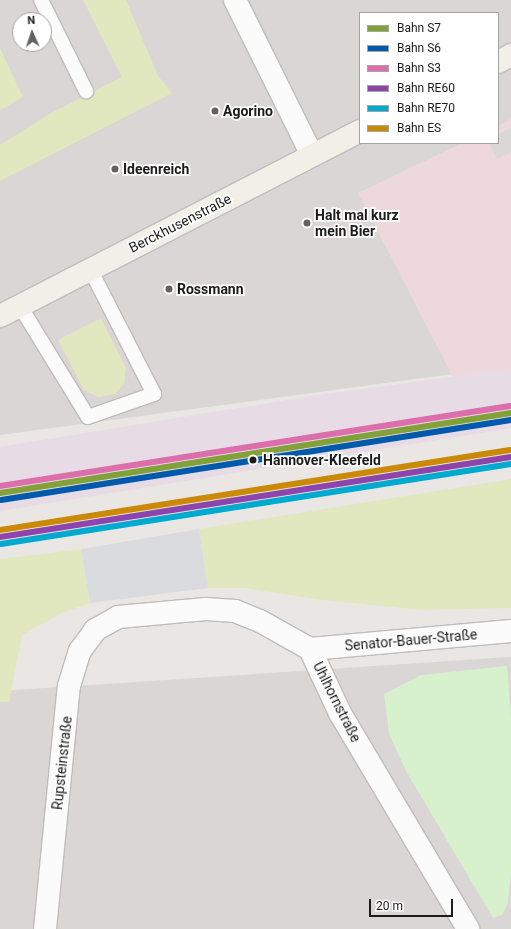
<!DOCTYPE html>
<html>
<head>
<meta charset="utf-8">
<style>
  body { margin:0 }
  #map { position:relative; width:511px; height:929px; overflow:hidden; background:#eae6e3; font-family:Roboto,sans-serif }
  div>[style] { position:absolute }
  .residential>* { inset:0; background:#d9d6d5 }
  .commercial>* { inset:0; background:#edd9dc }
  .industrial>* { inset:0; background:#e7dbe5 }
  .grass>* { inset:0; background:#e1e8c0 }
  .park>* { inset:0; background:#d7f1cc }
  .parking>* { inset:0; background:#dad8d7 }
  .plaza>* { inset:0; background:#dadbdf }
  .roads { filter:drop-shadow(1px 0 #bfbdbc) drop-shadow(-1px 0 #bfbdbc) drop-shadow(0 1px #bfbdbc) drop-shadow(0 -1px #bfbdbc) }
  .lane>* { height:14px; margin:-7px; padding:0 7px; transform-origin:7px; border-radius:7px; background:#fcfbfb }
  .street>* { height:22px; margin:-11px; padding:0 11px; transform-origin:11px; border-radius:11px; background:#fcfbfb }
  .secondary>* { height:22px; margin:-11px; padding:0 11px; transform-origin:11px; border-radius:11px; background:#f2efe8 }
  .rail-1>* { height:6px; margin:-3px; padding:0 3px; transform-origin:3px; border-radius:3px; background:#82a139 }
  .rail-2>* { height:6px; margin:-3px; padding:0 3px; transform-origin:3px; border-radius:3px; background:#005aab }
  .rail-3>* { height:6px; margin:-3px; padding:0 3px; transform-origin:3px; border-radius:3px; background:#db6eab }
  .rail-4>* { height:6px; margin:-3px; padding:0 3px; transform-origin:3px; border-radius:3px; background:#8e44ad }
  .rail-5>* { height:6px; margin:-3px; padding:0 3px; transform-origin:3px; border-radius:3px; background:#00a9ce }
  .rail-6>* { height:6px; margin:-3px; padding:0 3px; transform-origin:3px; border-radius:3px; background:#cb8a05 }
  .dots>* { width:11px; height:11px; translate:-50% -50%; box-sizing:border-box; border:2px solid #fff; border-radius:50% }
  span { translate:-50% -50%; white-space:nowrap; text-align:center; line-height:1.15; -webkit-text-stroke:3.5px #fff; paint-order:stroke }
  .poi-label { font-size:14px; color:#1b1b1b; font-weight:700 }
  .left { translate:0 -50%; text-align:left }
  .street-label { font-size:14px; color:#1b1b1b }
  .stop-label { font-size:14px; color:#1b1b1b; font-weight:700 }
  .legend { position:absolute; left:359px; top:12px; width:140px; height:132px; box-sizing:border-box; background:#fff; border:1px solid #a4a4a4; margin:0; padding:5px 7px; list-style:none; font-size:12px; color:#1b1b1b }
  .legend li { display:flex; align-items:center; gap:8px; height:20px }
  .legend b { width:20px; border:1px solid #a4a4a4 }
  .north { position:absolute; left:12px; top:12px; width:40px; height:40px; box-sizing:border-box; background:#fff; border:1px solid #a4a4a4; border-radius:50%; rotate:357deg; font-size:11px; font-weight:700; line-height:16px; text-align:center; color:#1b1b1b }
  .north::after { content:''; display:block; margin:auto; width:14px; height:18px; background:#636261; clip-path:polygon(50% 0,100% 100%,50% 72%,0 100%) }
  .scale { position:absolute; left:369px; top:899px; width:84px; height:18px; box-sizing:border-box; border:2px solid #1b1b1b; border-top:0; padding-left:5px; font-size:12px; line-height:14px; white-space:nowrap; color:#1b1b1b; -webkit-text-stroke:3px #fff; paint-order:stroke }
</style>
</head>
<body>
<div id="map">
  <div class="residential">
    <i style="clip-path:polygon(evenodd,0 0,511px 0,511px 366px,0 435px,0 0,360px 13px,498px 13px,498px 143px,360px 143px,360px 13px,0 0,20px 20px,44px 20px,44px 44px,20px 44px,20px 20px)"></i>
    <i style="clip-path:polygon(511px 657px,511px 929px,0 929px,0 691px)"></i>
  </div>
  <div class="commercial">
    <i style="clip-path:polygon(511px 119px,511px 369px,453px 377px,358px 193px,462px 143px,498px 143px,498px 126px)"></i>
  </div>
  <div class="industrial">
    <i style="clip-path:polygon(511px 369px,511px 428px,0 511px,0 447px,311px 396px)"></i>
  </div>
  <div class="grass">
    <i style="clip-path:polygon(83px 0,126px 0,158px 76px,172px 93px,0 181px,0 145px,51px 113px,122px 77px)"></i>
    <i style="clip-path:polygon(0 48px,23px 97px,0 110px)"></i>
    <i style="clip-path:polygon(101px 318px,126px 368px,124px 384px,115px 394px,98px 397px,84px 390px,58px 340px)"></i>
    <i style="clip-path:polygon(511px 479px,511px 608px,422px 610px,323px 600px,245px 588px,208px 588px,199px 529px)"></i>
    <i style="clip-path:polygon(81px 549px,90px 603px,62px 613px,22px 635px,9px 702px,0 702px,0 559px)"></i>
  </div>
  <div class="park">
    <i style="clip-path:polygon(507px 666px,511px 716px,511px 872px,508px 903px,502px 915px,493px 918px,406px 771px,389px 734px,384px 694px,421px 675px)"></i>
  </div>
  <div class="parking">
    <i style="clip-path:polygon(511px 128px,511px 152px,497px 159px,489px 143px,498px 143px,498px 134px)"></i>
  </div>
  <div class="plaza">
    <i style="clip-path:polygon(199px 529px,208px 588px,90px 603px,81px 549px)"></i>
  </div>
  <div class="roads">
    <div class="lane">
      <i style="left:41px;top:0;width:102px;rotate:63.7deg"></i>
      <i style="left:20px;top:306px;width:130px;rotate:58.5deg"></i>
      <i style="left:88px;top:417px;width:70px;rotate:-19.2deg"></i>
      <i style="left:154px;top:394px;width:140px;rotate:-117.1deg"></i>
    </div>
    <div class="street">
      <i style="left:235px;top:0;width:173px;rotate:63.6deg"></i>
      <i style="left:310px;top:649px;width:202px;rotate:-5.1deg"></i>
      <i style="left:45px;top:929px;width:244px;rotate:-84.4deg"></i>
      <i style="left:69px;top:686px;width:37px;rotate:-73deg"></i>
      <i style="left:80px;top:651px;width:26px;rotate:-54deg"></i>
      <i style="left:95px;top:630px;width:26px;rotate:-29deg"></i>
      <i style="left:118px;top:617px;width:88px;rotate:-5.2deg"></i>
      <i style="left:206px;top:609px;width:29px;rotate:4deg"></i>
      <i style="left:235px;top:611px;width:27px;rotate:22deg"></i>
      <i style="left:260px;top:621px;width:57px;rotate:29.2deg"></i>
      <i style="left:310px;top:649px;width:71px;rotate:64.9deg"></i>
      <i style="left:340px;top:713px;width:251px;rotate:59.3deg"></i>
    </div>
    <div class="secondary">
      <i style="left:498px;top:62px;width:15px;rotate:-28deg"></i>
      <i style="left:0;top:316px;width:405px;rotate:-27.2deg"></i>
    </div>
  </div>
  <div class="rail-1">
    <i style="left:0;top:493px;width:517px;rotate:-8.9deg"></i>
  </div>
  <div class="rail-2">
    <i style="left:1px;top:500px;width:516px;rotate:-8.91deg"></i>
  </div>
  <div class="rail-3">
    <i style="left:0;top:486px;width:516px;rotate:-8.91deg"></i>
  </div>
  <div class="rail-4">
    <i style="left:0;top:537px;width:517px;rotate:-8.9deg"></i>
  </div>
  <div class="rail-5">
    <i style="left:1px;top:544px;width:516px;rotate:-8.91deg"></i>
  </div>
  <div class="rail-6">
    <i style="left:0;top:530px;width:516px;rotate:-8.91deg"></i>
  </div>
  <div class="dots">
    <i style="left:215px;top:111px;background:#636261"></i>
    <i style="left:115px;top:169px;background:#636261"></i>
    <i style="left:307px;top:223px;background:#636261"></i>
    <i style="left:169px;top:289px;background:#636261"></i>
    <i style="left:253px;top:460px;background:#1b1b1b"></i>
  </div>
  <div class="poi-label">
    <span class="left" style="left:223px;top:111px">Agorino</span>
    <span class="left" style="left:123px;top:169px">Ideenreich</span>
    <span class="left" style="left:315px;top:223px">Halt mal kurz<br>mein Bier</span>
    <span class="left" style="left:177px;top:289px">Rossmann</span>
  </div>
  <div class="street-label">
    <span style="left:180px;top:223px;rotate:-27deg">Berckhusenstraße</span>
    <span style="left:411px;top:640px;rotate:-5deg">Senator-Bauer-Straße</span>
    <span style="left:337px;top:702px;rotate:63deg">Uhlhornstraße</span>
    <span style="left:62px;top:763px;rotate:-84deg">Rupsteinstraße</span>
  </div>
  <div class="stop-label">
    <span class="left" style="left:263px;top:460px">Hannover-Kleefeld</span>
  </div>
  <ul class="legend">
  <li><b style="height:5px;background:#82a139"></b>Bahn S7</li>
  <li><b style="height:5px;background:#005aab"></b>Bahn S6</li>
  <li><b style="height:5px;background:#db6eab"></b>Bahn S3</li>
  <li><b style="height:5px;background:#8e44ad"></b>Bahn RE60</li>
  <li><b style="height:5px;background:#00a9ce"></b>Bahn RE70</li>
  <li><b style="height:5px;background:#cb8a05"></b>Bahn ES</li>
  </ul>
  <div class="north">N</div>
  <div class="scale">20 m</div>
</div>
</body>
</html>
